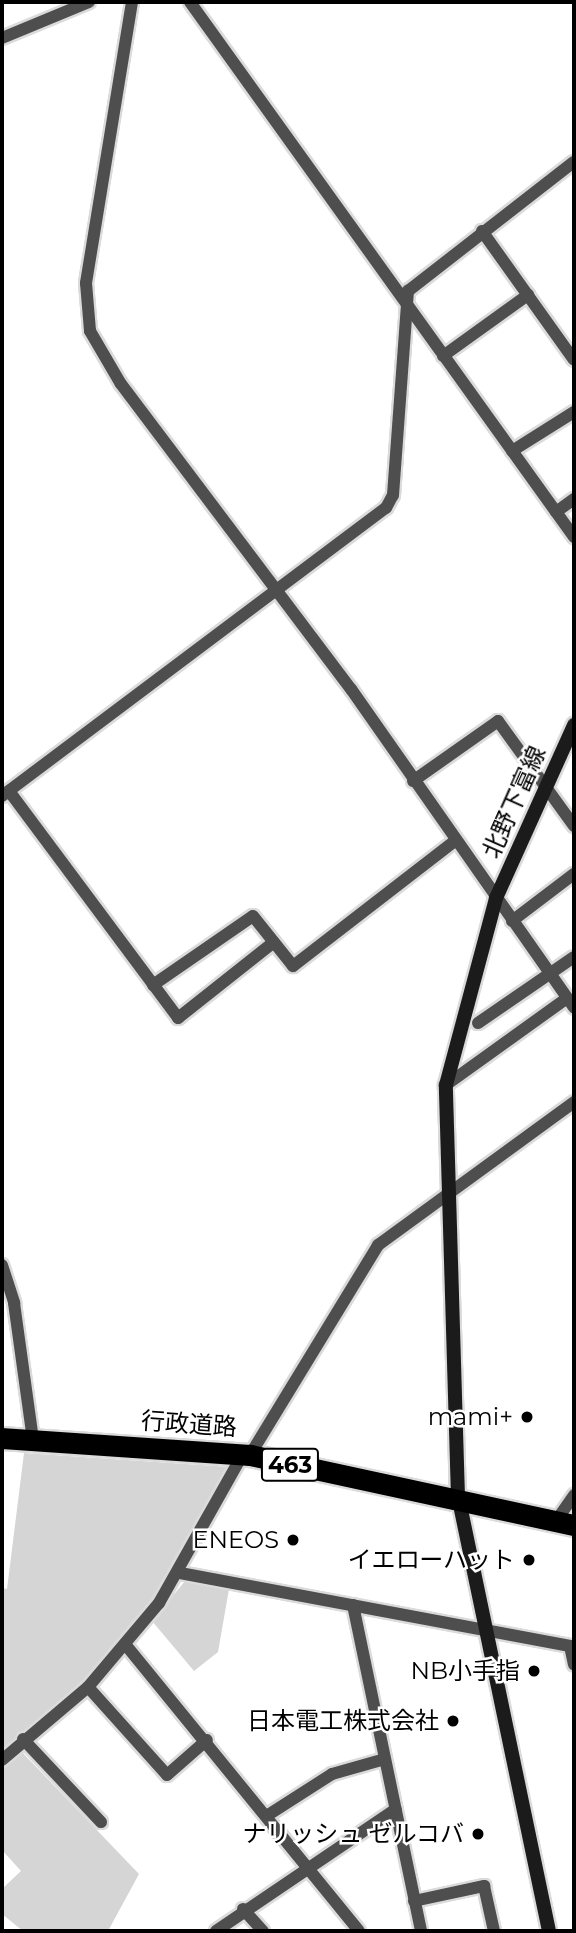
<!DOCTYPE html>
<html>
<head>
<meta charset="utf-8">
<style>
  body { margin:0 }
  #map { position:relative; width:576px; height:1933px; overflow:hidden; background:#fff; font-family:Montserrat,"Noto Sans JP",sans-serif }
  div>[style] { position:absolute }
  .green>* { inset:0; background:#d5d5d5 }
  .roads { filter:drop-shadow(2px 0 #dbdbdb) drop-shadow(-2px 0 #dbdbdb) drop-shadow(0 2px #dbdbdb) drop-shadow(0 -2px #dbdbdb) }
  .street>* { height:12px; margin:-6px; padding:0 6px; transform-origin:6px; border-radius:6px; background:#4e4e4e }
  .secondary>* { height:14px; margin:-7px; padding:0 7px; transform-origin:7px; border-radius:7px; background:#1b1b1b }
  .highway>* { height:21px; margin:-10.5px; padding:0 10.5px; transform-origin:10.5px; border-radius:10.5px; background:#000 }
  .dots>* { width:19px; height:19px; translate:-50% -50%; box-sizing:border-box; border:4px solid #fff; border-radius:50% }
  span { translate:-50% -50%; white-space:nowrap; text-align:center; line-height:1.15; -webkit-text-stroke:5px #fff; paint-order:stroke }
  .shield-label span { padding:2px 5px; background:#fff; border:2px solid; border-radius:5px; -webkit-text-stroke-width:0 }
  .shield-label { font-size:23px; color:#000; font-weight:700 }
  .street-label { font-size:24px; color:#000 }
  .poi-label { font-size:24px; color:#000 }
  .right { translate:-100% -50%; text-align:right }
  .frame { position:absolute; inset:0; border:4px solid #000; pointer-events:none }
</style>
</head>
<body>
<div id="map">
  <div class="green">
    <i style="clip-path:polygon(24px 1453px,230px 1467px,166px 1586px,86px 1681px,2px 1753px,2px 1588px,7px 1589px)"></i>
    <i style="clip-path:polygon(185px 1581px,229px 1589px,218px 1652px,194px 1671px,152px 1621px)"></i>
    <i style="clip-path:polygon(20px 1750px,139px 1874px,108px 1931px,23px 1931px,2px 1914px,2px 1889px,21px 1871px,2px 1850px,2px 1769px)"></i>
  </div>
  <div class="roads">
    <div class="street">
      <i style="left:132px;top:2px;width:285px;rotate:99.3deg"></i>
      <i style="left:86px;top:283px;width:48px;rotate:85.2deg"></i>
      <i style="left:90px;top:331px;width:61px;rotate:59.7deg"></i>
      <i style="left:121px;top:384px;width:382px;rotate:53deg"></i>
      <i style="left:351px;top:689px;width:389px;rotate:55deg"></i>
      <i style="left:190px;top:2px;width:659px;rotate:54.33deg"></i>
      <i style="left:2px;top:38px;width:94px;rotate:-22.5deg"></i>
      <i style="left:482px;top:231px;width:158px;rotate:54.5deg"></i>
      <i style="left:443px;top:356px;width:105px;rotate:-35.7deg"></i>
      <i style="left:512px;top:451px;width:73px;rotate:-32.2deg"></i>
      <i style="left:556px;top:512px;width:22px;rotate:-36deg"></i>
      <i style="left:413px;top:781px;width:104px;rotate:-35.2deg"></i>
      <i style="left:498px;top:721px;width:130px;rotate:54.1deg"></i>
      <i style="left:9px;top:791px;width:283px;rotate:53.3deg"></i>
      <i style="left:178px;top:1018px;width:122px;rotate:-38.4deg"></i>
      <i style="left:2px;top:796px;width:480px;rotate:-36.9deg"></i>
      <i style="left:386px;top:508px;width:15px;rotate:-62deg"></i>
      <i style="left:393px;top:495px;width:205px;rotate:-85.8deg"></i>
      <i style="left:408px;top:291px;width:210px;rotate:-37.9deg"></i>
      <i style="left:512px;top:921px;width:78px;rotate:-37.2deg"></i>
      <i style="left:153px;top:985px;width:121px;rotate:-34.6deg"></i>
      <i style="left:253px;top:916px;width:64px;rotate:51.3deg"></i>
      <i style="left:293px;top:966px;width:205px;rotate:-37.7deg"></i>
      <i style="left:478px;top:1023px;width:116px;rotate:-34.5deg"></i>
      <i style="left:446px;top:1085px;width:149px;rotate:-35.7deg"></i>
      <i style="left:2px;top:1265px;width:40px;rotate:72deg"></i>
      <i style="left:14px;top:1303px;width:138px;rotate:82.1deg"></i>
      <i style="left:250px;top:1455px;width:246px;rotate:-58.6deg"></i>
      <i style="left:378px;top:1245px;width:243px;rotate:-36.1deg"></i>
      <i style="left:556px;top:1521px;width:32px;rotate:-55deg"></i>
      <i style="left:180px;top:1573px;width:401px;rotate:10.6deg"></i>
      <i style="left:353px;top:1605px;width:333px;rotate:78.2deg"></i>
      <i style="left:125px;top:1644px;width:370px;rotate:50.8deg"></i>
      <i style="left:570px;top:1646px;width:19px;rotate:78deg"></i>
      <i style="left:88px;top:1687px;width:118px;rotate:48.1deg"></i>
      <i style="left:167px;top:1775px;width:53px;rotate:-41.2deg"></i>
      <i style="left:23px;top:1739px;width:114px;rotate:46.8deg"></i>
      <i style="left:2px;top:1760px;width:113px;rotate:-40.3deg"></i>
      <i style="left:88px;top:1687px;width:110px;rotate:-49.8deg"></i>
      <i style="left:159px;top:1603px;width:171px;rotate:-60.6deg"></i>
      <i style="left:268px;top:1815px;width:76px;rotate:-32.6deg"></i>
      <i style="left:332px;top:1774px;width:55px;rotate:-15.8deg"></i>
      <i style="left:414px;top:1901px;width:72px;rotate:-12.1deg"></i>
      <i style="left:484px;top:1886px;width:46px;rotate:77.5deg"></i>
      <i style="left:243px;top:1909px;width:30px;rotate:48deg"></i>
      <i style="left:216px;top:1931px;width:217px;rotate:-34.1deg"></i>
    </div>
    <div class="secondary">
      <i style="left:549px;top:1931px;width:443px;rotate:-101.8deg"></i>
      <i style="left:458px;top:1497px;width:412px;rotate:-91.7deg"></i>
      <i style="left:446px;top:1085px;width:194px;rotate:-75deg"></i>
      <i style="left:496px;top:898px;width:190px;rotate:-65.7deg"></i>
    </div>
    <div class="highway">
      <i style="left:2px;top:1438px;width:249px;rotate:3.9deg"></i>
      <i style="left:250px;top:1455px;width:331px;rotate:12.2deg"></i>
    </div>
  </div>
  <div class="dots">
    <i style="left:527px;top:1417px;background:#000"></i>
    <i style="left:293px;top:1540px;background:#000"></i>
    <i style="left:529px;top:1560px;background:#000"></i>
    <i style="left:534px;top:1671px;background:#000"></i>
    <i style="left:453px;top:1721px;background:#000"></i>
    <i style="left:478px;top:1834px;background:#000"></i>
  </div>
  <div class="shield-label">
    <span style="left:290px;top:1465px">463</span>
  </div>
  <div class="street-label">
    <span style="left:514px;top:802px;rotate:-66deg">北野下富線</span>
    <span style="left:189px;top:1424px;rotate:4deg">行政道路</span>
  </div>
  <div class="poi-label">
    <span class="right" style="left:513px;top:1417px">mami+</span>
    <span class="right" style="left:279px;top:1540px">ENEOS</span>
    <span class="right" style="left:515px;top:1560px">イエローハット</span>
    <span class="right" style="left:520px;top:1671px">NB小手指</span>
    <span class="right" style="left:439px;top:1721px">日本電工株式会社</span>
    <span class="right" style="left:464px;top:1834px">ナリッシュ ゼルコバ</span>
  </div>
  <div class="frame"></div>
</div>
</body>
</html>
